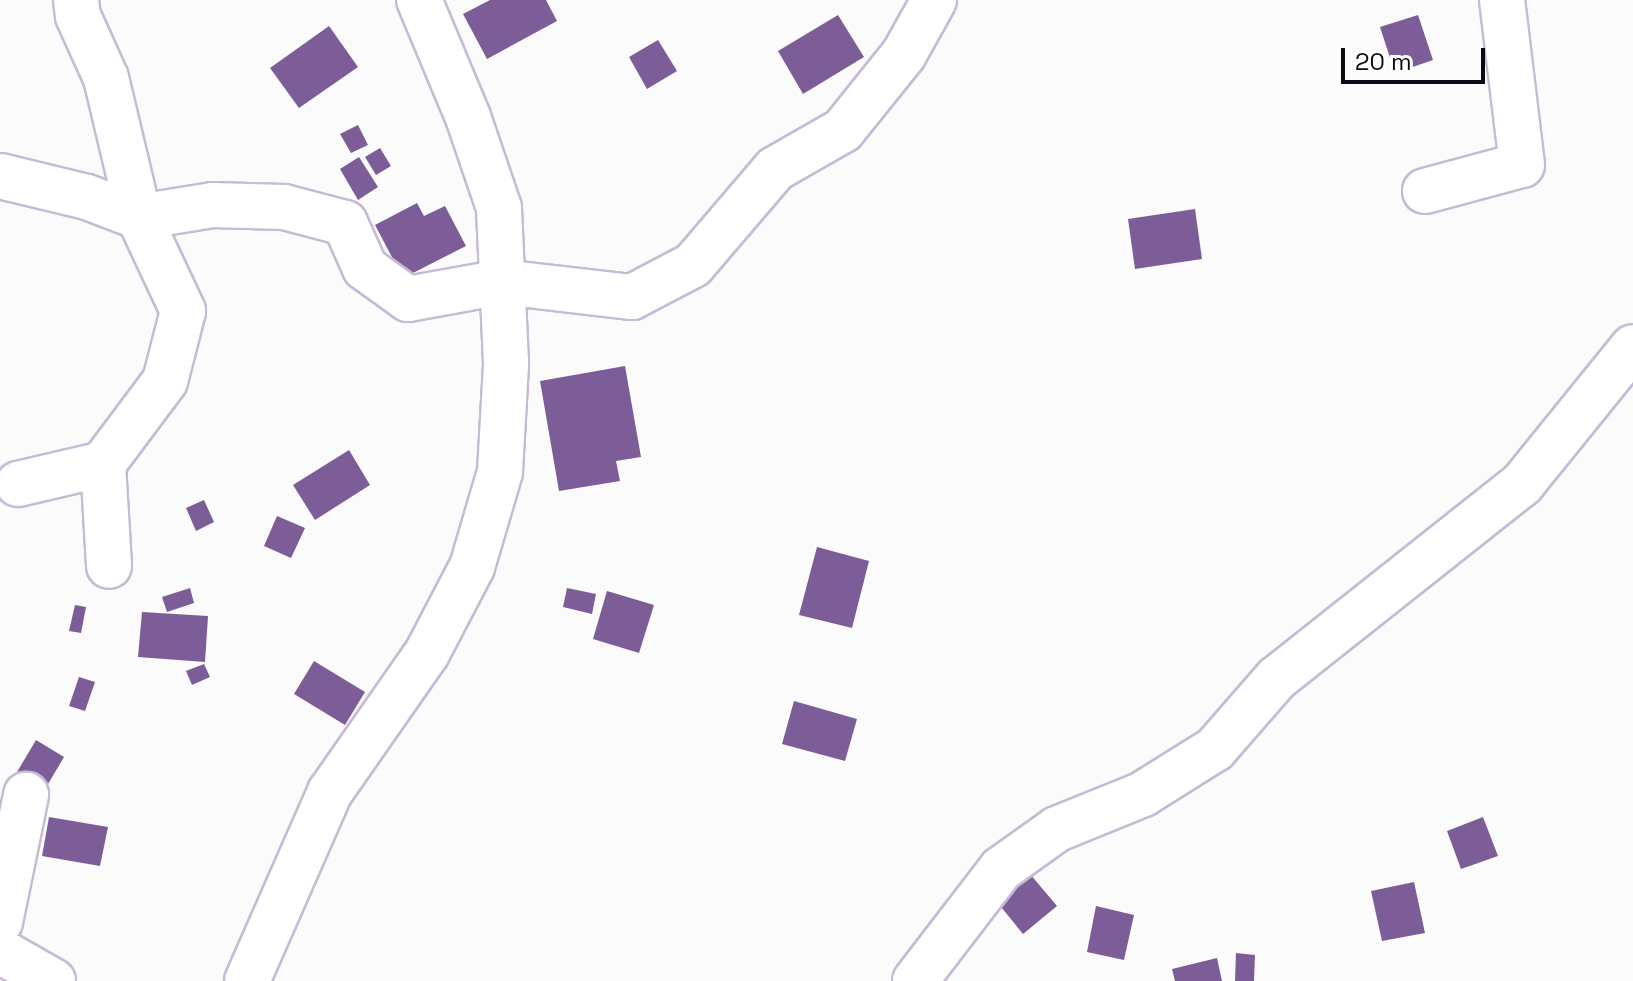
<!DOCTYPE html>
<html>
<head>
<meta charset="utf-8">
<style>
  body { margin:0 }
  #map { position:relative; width:1633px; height:981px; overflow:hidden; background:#fbfbfb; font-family:"Space Grotesk",sans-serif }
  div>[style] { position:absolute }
  .building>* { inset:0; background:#7c5d98 }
  .roads { filter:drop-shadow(2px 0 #c7bad5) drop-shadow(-2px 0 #c7bad5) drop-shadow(0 2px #c7bad5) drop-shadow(0 -2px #c7bad5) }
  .minor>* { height:44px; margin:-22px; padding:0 22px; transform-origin:22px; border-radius:22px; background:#fff }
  span { translate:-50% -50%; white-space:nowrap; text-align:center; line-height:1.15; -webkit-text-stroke:6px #fff; paint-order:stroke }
  .scale { position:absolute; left:1341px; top:48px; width:144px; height:36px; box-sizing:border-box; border:4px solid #0d0912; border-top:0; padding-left:10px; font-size:24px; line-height:28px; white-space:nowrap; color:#0d0912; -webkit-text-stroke:6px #fff; paint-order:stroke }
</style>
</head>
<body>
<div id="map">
  <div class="building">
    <i style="clip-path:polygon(490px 0,546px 0,557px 21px,487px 59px,463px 14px)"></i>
    <i style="clip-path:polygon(838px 15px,864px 57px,803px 94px,778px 51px)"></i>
    <i style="clip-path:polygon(1418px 15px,1433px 60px,1395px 73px,1380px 27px)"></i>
    <i style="clip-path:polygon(329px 26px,358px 67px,299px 108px,270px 68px)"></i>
    <i style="clip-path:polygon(658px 40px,677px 71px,647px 89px,629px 57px)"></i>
    <i style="clip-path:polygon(358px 125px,368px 145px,351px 153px,340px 134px)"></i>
    <i style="clip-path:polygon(380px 148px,391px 166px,376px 175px,365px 157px)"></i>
    <i style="clip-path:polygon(359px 157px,378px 187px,358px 200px,340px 169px)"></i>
    <i style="clip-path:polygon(417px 203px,424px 216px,445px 206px,466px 246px,403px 278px,375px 225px)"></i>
    <i style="clip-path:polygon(1195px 209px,1202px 259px,1135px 269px,1128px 219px)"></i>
    <i style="clip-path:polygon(625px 366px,641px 457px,616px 461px,620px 481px,559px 491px,540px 381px)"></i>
    <i style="clip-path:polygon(349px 450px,370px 485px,315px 520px,293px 485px)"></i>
    <i style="clip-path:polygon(204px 500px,214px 522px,196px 531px,186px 508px)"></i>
    <i style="clip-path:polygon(277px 516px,305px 528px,291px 558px,264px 546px)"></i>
    <i style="clip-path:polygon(817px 547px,869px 561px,852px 628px,799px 615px)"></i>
    <i style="clip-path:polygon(190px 588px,194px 603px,167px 612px,162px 597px)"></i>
    <i style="clip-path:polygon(567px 588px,596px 594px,592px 614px,563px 607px)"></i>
    <i style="clip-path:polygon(607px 591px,654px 605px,639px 653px,593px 639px)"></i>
    <i style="clip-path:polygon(75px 605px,86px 607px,81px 633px,69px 631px)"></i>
    <i style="clip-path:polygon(142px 612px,208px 616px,205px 662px,138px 657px)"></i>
    <i style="clip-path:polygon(314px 661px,365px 692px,345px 725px,294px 694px)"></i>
    <i style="clip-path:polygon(204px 664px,210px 677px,192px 685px,186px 671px)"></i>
    <i style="clip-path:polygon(79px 677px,95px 682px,85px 711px,69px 706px)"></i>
    <i style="clip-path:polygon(794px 701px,857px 719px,845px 761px,782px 744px)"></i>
    <i style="clip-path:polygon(36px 740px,64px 757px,45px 789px,17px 772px)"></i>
    <i style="clip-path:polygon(49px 817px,108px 827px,100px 866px,42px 856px)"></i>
    <i style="clip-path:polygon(1483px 817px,1498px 856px,1461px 869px,1447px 831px)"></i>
    <i style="clip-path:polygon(1030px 874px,1057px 906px,1023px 934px,997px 902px)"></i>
    <i style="clip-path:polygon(1414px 882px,1425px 933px,1382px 941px,1371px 891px)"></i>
    <i style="clip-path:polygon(1096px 906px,1134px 915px,1124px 960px,1087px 952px)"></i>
    <i style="clip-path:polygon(1236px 953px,1255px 955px,1254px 981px,1235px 981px)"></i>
    <i style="clip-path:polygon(1217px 958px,1222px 981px,1175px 981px,1172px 969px)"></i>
  </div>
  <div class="roads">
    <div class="minor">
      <i style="left:76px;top:0;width:16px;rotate:83deg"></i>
      <i style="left:78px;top:16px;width:68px;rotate:65.7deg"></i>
      <i style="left:106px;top:78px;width:143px;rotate:76.6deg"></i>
      <i style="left:139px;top:217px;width:104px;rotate:64.9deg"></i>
      <i style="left:183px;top:311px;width:72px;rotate:104.4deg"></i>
      <i style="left:165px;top:381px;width:104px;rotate:126.8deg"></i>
      <i style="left:103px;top:464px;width:102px;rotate:86.6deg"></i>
      <i style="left:0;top:176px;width:89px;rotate:13.6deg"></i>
      <i style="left:87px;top:197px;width:56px;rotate:21deg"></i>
      <i style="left:139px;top:217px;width:75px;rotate:-9.2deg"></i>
      <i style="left:213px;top:205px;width:71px;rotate:1.6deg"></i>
      <i style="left:284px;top:207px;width:63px;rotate:14.7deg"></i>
      <i style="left:345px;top:223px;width:49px;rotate:66deg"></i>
      <i style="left:365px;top:268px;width:53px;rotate:35.8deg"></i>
      <i style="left:408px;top:299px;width:96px;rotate:-10.3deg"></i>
      <i style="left:502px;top:282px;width:131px;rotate:6.6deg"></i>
      <i style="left:632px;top:297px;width:69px;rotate:-27.7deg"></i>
      <i style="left:693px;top:265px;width:126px;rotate:-49.5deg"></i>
      <i style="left:775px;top:169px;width:78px;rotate:-29.8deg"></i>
      <i style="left:843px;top:130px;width:97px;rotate:-51.2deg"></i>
      <i style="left:904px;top:54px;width:62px;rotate:-60.9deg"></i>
      <i style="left:1425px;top:191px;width:100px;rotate:-15deg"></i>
      <i style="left:1522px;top:165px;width:166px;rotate:-96.9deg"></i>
      <i style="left:18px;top:484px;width:87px;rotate:-13.2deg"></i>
      <i style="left:0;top:922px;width:130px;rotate:-78.4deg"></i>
      <i style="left:0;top:951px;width:61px;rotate:29.5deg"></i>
      <i style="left:247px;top:981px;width:206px;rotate:-66.3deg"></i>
      <i style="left:330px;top:792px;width:169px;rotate:-55.1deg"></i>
      <i style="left:427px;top:653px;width:97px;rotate:-62.4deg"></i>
      <i style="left:472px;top:567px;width:99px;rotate:-73.6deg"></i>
      <i style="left:500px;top:472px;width:109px;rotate:-86.8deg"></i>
      <i style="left:506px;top:363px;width:155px;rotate:-92.6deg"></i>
      <i style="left:499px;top:208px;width:96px;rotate:-108.8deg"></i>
      <i style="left:468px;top:117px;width:127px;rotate:-112.7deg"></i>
      <i style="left:915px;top:981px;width:141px;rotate:-52.5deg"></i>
      <i style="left:1001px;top:869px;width:69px;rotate:-35.5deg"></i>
      <i style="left:1057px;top:829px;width:93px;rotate:-22.1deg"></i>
      <i style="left:1143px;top:794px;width:85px;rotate:-32deg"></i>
      <i style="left:1215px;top:749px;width:94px;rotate:-48.9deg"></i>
      <i style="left:1277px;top:678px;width:313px;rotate:-38.4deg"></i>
      <i style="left:1522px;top:484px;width:176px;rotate:-51deg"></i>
    </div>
  </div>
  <div class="scale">20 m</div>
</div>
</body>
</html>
